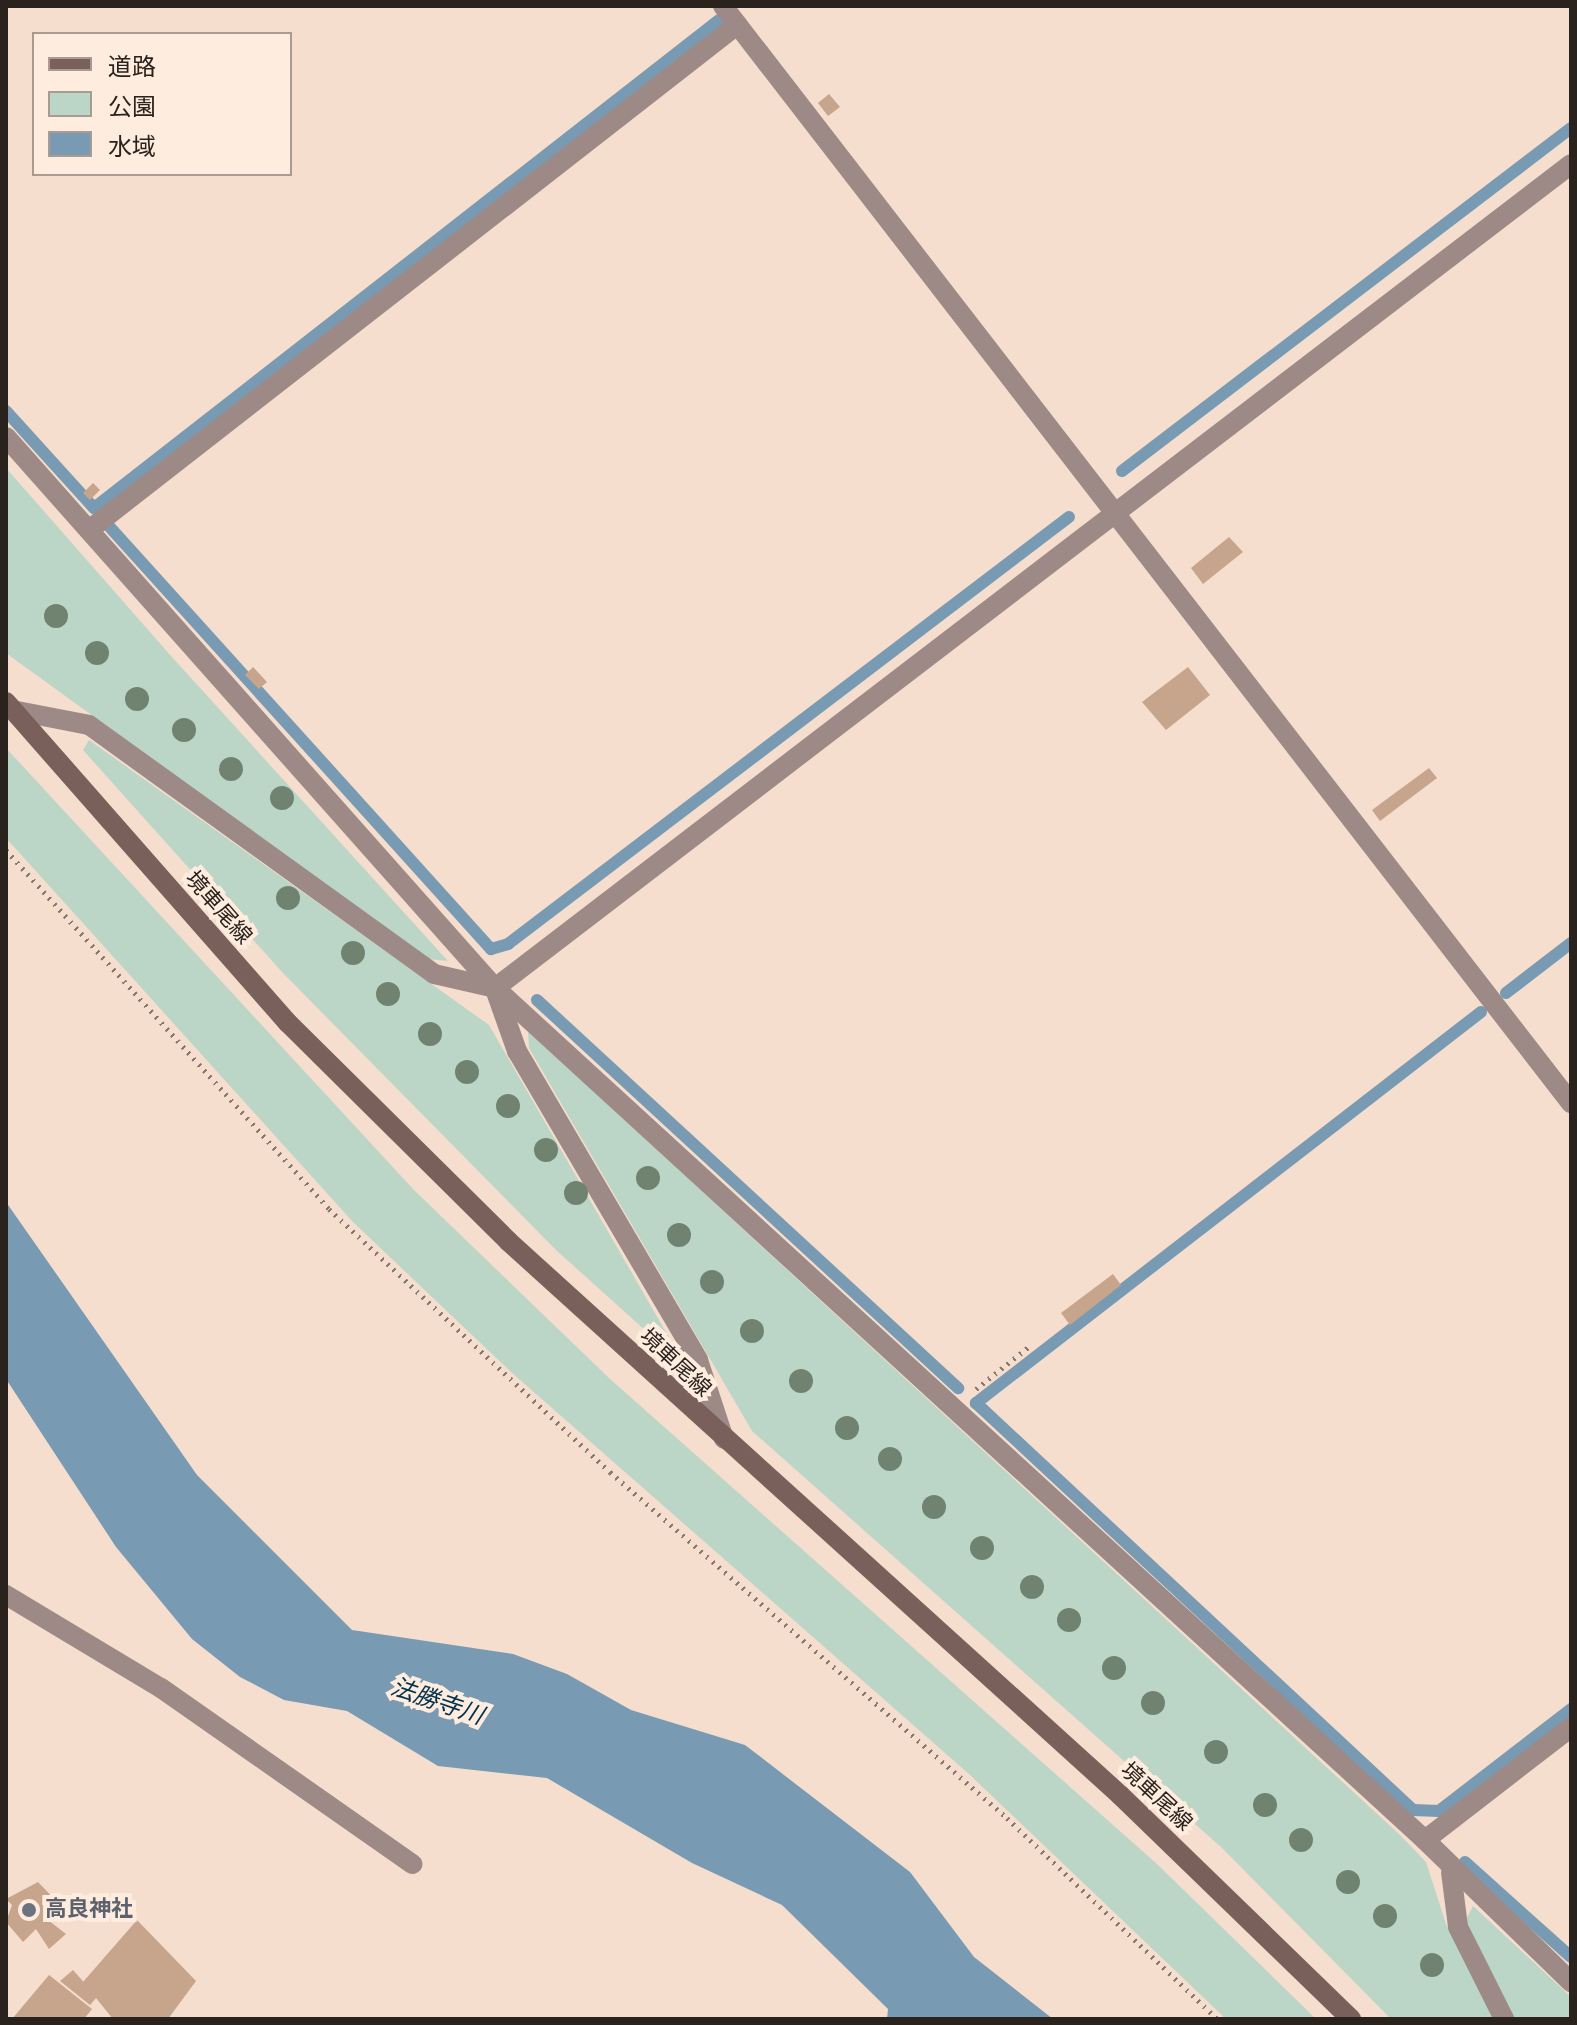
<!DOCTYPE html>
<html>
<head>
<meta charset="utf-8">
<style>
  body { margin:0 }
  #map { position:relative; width:1577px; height:2025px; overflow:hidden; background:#f5decd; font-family:Karla,"Noto Sans JP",sans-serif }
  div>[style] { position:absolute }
  .green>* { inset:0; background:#bbd5c7 }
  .water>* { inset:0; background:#789ab3 }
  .stream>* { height:12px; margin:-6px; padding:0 6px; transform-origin:6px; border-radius:6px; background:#789ab3 }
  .building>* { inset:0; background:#c7a58d }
  .path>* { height:5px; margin-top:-2.5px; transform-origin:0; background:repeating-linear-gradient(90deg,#88796e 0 2px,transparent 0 8px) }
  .street>* { height:20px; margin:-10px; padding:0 10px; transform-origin:10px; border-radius:10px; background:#9d8a86 }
  .secondary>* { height:20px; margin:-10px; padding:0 10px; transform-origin:10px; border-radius:10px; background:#7a605b }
  .trees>* { width:24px; height:24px; margin:-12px; border-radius:50%; background:#6f8370 }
  .dots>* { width:22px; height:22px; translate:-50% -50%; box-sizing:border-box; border:4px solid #feecdf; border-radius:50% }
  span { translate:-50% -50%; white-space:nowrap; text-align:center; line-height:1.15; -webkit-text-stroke:8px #feecdf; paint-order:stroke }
  .street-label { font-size:22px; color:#2a221c }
  .worship-label { font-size:22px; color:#5b616d; font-weight:700 }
  .left { translate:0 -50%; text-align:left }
  .water-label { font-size:24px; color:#03324c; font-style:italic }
  .frame { position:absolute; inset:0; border:8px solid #2a221c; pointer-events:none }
  .legend { position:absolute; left:32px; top:32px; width:260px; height:144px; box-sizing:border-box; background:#feecdf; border:2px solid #a99b91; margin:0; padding:10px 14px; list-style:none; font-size:24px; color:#2a221c }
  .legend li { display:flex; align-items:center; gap:16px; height:40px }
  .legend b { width:40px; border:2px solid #a99b91 }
</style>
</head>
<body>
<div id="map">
  <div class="green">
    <i style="clip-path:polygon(6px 468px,171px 656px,448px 961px,428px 959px,6px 653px)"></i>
    <i style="clip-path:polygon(89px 740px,489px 1025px,686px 1367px,556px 1250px,282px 972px,83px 750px)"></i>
    <i style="clip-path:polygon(6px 748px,414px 1190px,609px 1378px,1157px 1864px,1316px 2019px,1226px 2019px,969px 1774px,511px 1372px,353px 1222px,6px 838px)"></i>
    <i style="clip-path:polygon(528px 1031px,1400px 1835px,1426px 1862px,1446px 1924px,1496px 2019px,1391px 2019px,1221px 1847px,752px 1431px,529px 1048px)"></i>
    <i style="clip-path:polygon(1473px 1906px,1571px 1997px,1571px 2019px,1513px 2019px,1466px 1920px)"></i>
  </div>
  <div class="water">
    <i style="clip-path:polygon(6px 1202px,197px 1475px,352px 1630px,513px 1654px,567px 1674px,631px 1710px,745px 1745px,910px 1872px,974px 1957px,1053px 2019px,887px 2019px,888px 2009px,782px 1905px,692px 1863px,547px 1778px,438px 1766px,347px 1711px,284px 1700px,240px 1677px,192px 1639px,116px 1547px,6px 1379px)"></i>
  </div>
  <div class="stream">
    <i style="left:6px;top:411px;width:131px;rotate:47.8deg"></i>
    <i style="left:94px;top:508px;width:793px;rotate:-37.98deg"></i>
    <i style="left:1122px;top:471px;width:565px;rotate:-37.38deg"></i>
    <i style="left:107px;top:524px;width:573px;rotate:47.9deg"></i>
    <i style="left:491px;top:949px;width:18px;rotate:-16deg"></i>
    <i style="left:508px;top:944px;width:705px;rotate:-37.28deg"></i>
    <i style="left:1506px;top:993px;width:82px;rotate:-37.6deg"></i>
    <i style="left:537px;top:1000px;width:573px;rotate:42.66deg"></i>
    <i style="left:1481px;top:1012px;width:639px;rotate:142.25deg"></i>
    <i style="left:976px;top:1403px;width:597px;rotate:42.96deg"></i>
    <i style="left:1413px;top:1810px;width:26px;rotate:2deg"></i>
    <i style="left:1439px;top:1811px;width:167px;rotate:-37.7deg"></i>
    <i style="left:1465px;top:1862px;width:142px;rotate:41.9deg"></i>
  </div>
  <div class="building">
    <i style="clip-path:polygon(829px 94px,840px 107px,828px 116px,818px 103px)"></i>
    <i style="clip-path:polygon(93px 483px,100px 490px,90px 500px,83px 493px)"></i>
    <i style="clip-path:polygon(1229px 537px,1243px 552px,1203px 584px,1191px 568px)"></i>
    <i style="clip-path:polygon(253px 667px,267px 682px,259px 689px,245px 675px)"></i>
    <i style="clip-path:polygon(1188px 667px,1210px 695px,1166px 730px,1142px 702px)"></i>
    <i style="clip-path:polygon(1429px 768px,1437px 778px,1380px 821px,1372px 810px)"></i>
    <i style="clip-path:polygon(1113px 1274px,1121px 1285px,1070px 1325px,1061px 1313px)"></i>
    <i style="clip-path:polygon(38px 1882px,62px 1907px,48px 1920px,66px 1934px,49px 1949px,36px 1929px,23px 1942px,6px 1922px,12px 1905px,6px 1899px)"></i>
    <i style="clip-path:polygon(137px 1920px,196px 1981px,168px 2019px,113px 2019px,83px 1982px)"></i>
    <i style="clip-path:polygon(73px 1970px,97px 1997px,90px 2005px,60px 1981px)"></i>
    <i style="clip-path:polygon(49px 1975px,92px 2009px,84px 2019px,12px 2019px)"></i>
  </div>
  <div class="path">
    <i style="left:6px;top:850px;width:483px;rotate:48deg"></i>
    <i style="left:329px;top:1209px;width:385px;rotate:43.1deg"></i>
    <i style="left:610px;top:1472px;width:527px;rotate:41.07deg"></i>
    <i style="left:1007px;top:1818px;width:291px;rotate:43.7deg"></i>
    <i style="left:976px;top:1389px;width:70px;rotate:-38.7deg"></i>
  </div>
  <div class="street">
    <i style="left:723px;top:6px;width:1387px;rotate:52.3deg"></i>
    <i style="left:6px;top:437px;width:737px;rotate:48.41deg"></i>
    <i style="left:495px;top:988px;width:1261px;rotate:42.49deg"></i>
    <i style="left:1425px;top:1840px;width:204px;rotate:44.2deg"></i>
    <i style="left:89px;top:530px;width:822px;rotate:-37.93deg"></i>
    <i style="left:12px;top:710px;width:78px;rotate:11deg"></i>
    <i style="left:89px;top:725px;width:425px;rotate:35.8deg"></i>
    <i style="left:434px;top:974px;width:63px;rotate:12.9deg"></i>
    <i style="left:495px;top:988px;width:1355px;rotate:-37.44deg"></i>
    <i style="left:496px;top:992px;width:63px;rotate:70.4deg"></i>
    <i style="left:517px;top:1051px;width:358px;rotate:59.6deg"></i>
    <i style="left:698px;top:1360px;width:83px;rotate:71.8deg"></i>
    <i style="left:6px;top:1595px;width:181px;rotate:31deg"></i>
    <i style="left:161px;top:1688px;width:307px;rotate:35deg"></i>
    <i style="left:1425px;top:1840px;width:185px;rotate:-37.7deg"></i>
    <i style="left:1451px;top:1872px;width:55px;rotate:82.7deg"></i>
    <i style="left:1458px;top:1927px;width:103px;rotate:63.4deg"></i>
  </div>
  <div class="secondary">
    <i style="left:6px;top:702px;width:427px;rotate:48.7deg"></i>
    <i style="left:288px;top:1023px;width:310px;rotate:44.7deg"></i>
    <i style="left:508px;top:1241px;width:826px;rotate:42.15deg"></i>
    <i style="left:1120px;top:1795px;width:322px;rotate:44.1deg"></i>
  </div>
  <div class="trees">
    <i style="left:56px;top:616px"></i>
    <i style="left:97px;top:653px"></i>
    <i style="left:137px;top:699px"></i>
    <i style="left:184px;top:730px"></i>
    <i style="left:231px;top:769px"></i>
    <i style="left:282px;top:798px"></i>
    <i style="left:288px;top:898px"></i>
    <i style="left:353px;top:953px"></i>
    <i style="left:388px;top:994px"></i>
    <i style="left:430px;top:1034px"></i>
    <i style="left:467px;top:1072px"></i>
    <i style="left:508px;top:1106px"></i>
    <i style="left:546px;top:1150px"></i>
    <i style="left:648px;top:1178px"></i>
    <i style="left:576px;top:1193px"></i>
    <i style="left:679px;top:1235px"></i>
    <i style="left:712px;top:1282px"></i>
    <i style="left:752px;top:1331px"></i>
    <i style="left:801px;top:1381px"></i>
    <i style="left:847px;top:1428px"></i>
    <i style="left:890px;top:1459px"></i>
    <i style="left:934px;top:1507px"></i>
    <i style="left:982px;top:1548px"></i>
    <i style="left:1032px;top:1587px"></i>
    <i style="left:1069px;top:1620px"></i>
    <i style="left:1114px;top:1668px"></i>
    <i style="left:1153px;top:1703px"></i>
    <i style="left:1216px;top:1752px"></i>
    <i style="left:1265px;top:1805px"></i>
    <i style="left:1301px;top:1840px"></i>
    <i style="left:1348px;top:1882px"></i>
    <i style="left:1385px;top:1916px"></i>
    <i style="left:1432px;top:1965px"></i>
  </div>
  <div class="dots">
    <i style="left:29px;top:1910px;background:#6b7280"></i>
  </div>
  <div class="street-label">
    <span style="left:218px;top:908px;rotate:49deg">境車尾線</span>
    <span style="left:675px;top:1363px;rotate:43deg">境車尾線</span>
    <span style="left:1156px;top:1797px;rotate:43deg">境車尾線</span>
  </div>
  <div class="worship-label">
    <span class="left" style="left:45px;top:1910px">高良神社</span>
  </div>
  <div class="water-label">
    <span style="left:437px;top:1702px;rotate:19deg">法勝寺川</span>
  </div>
  <div class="frame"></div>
  <ul class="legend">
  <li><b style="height:10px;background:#7a605b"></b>道路</li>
  <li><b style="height:22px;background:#bbd5c7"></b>公園</li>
  <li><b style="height:22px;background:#789ab3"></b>水域</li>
  </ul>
</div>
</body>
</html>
